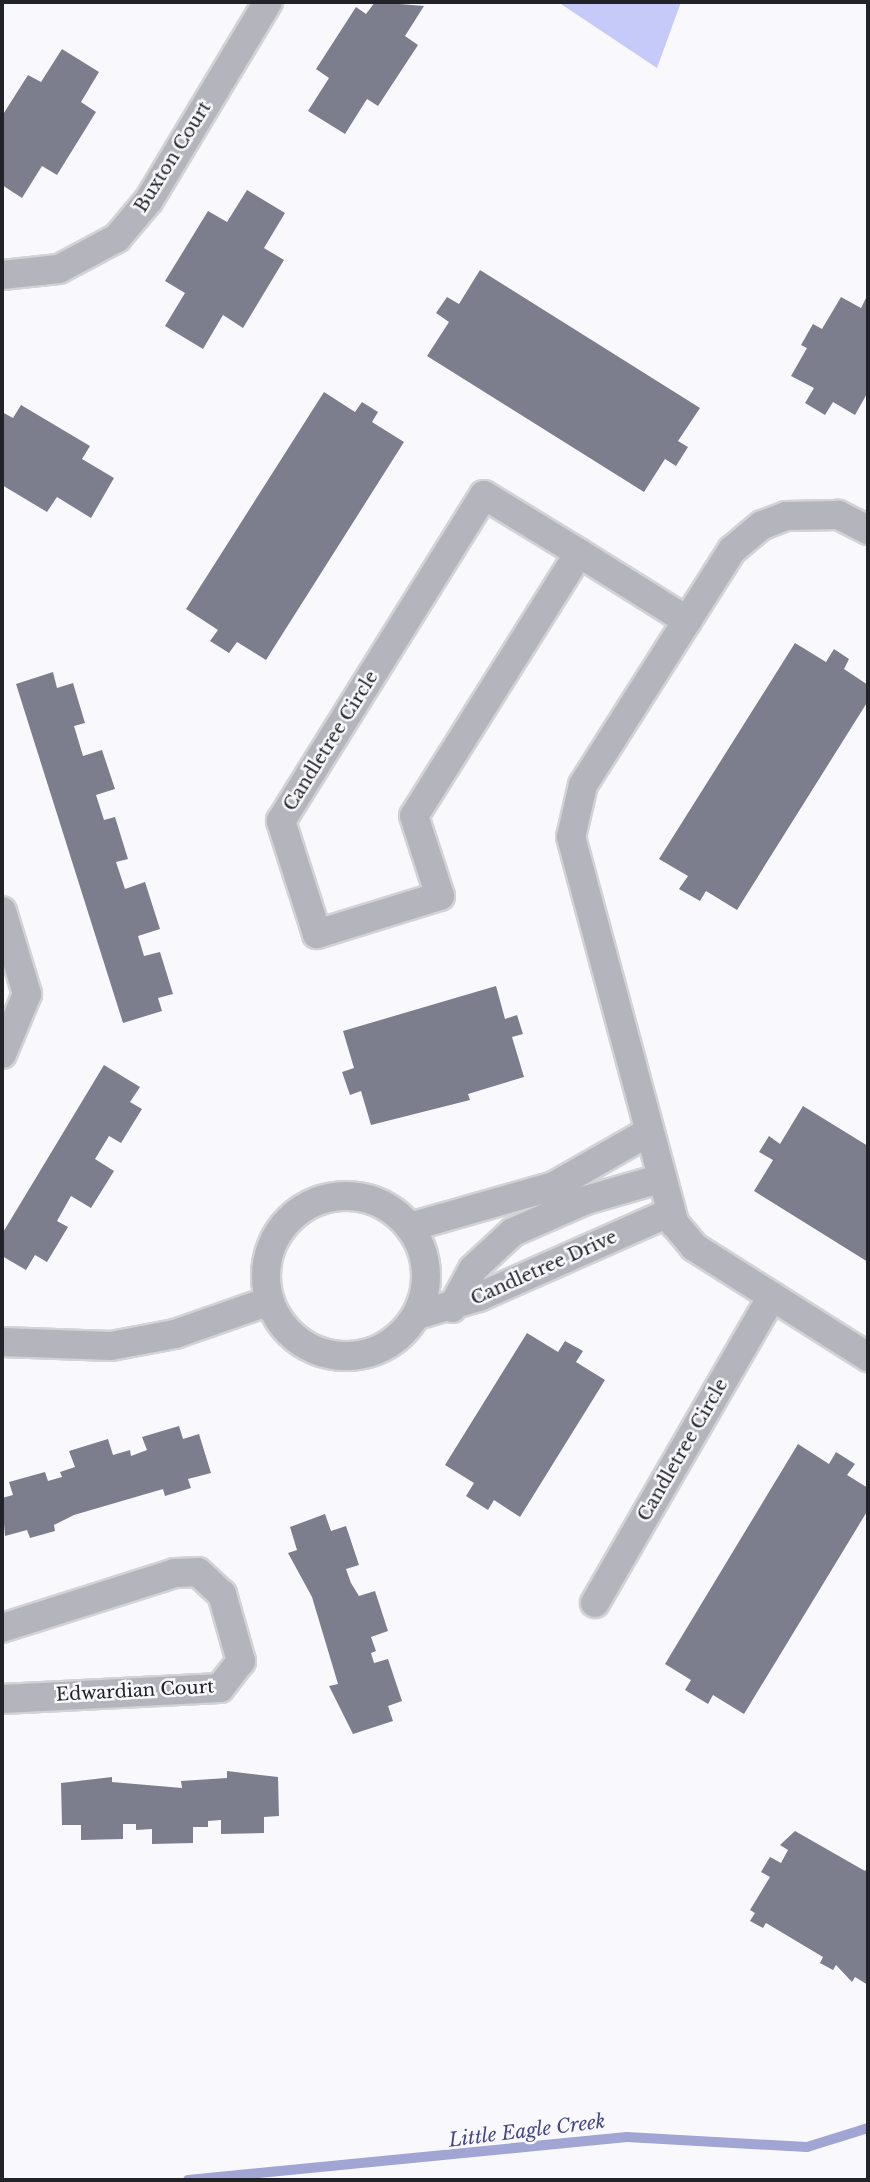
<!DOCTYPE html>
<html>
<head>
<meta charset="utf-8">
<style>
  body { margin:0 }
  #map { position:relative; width:870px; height:2182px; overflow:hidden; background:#f9f9fd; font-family:"Libre Baskerville",serif }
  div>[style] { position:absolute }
  .green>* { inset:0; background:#c5caf8 }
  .stream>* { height:10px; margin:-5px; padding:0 5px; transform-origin:5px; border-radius:5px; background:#a0a5d4 }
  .building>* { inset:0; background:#7c7e8d }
  .roads { filter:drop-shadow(2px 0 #d2d2d7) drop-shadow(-2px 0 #d2d2d7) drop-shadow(0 2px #d2d2d7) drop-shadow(0 -2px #d2d2d7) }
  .minor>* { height:28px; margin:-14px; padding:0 14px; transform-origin:14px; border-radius:14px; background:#b4b5bc }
  .minor>.ring { margin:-14px; padding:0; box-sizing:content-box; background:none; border:28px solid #b4b5bc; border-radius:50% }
  span { translate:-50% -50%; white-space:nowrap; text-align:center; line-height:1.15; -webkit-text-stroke:5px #f9f9fd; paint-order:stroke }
  .street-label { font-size:18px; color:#222329 }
  .water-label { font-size:19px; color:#444682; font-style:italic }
  .frame { position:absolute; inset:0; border:4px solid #222329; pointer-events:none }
</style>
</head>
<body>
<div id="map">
  <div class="green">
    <i style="clip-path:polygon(558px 2px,681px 2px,657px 68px)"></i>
  </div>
  <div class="stream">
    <i style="left:188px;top:2180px;width:441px;rotate:-5.6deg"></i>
    <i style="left:627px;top:2137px;width:180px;rotate:3.2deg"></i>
    <i style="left:807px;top:2147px;width:64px;rotate:-17.3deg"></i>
  </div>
  <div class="building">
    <i style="clip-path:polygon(375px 2px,424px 6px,405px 36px,418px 45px,378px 106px,367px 99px,345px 134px,308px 111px,329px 78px,316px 69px,356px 7px,366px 14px)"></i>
    <i style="clip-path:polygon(62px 49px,99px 72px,81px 102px,96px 112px,57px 175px,42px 166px,22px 198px,2px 185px,2px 116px,28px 75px,41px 82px)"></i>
    <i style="clip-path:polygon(247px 190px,285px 213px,264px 248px,284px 260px,243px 328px,223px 315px,203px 349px,165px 326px,185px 293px,165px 281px,208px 211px,227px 222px)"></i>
    <i style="clip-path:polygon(480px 270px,700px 408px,678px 441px,688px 447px,676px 466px,665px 459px,644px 492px,427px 356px,449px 322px,436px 313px,447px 297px,459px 304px)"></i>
    <i style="clip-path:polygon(868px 294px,868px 392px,855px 415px,833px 402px,825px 415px,805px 403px,814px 388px,791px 376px,807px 348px,801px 345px,813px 324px,822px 329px,841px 297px,861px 308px)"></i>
    <i style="clip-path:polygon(324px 392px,355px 412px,362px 402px,378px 412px,372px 422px,404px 442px,266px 660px,237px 642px,229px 653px,210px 641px,218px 630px,186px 609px)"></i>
    <i style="clip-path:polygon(21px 405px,90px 446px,82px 459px,114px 478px,91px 518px,57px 497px,47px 512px,2px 485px,2px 412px,13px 418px)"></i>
    <i style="clip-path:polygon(795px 643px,826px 662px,834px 649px,849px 659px,844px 669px,868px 685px,868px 701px,737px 910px,706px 891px,700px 901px,679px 889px,688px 876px,659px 859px)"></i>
    <i style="clip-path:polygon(53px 672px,57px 688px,73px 683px,85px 723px,74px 726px,83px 756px,102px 750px,115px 789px,96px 795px,104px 820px,115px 817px,128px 859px,116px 862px,125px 889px,145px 882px,160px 929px,138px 936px,144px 956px,160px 952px,173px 994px,158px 998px,162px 1011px,123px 1023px,16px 684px)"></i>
    <i style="clip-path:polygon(496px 986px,505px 1019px,517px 1015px,523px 1034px,512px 1037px,524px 1077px,468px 1094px,470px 1100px,371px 1125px,361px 1091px,350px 1095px,342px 1072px,354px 1068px,343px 1031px)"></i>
    <i style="clip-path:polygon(104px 1065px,140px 1087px,130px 1102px,142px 1109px,121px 1143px,109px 1136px,95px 1159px,114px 1171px,91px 1208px,71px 1196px,57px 1221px,68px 1227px,47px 1262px,35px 1255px,26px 1270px,2px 1256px,2px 1234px)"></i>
    <i style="clip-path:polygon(803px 1106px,868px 1146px,868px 1262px,754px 1191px,773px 1160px,759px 1152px,769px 1136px,780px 1144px)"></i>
    <i style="clip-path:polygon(527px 1333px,558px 1352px,565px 1341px,583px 1351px,576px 1362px,605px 1380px,520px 1517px,494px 1500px,488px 1510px,466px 1496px,474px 1483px,445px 1465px)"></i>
    <i style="clip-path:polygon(179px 1426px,183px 1439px,199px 1434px,211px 1473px,188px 1479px,191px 1488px,165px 1496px,163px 1489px,74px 1515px,54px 1525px,55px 1531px,30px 1538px,27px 1530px,5px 1536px,2px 1498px,13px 1495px,9px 1482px,45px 1472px,48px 1481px,62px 1477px,60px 1472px,75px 1467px,69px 1451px,108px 1439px,113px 1455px,130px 1450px,131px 1456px,147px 1450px,142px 1437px)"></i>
    <i style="clip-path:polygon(798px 1444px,829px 1464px,836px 1452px,855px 1464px,847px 1475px,868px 1488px,868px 1510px,744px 1714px,713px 1695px,708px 1704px,685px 1690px,691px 1680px,665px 1664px)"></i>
    <i style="clip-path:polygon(325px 1514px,331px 1531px,346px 1526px,359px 1565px,346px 1569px,351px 1583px,359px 1596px,375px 1591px,388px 1631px,371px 1637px,376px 1651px,371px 1653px,374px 1663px,388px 1659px,402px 1701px,388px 1706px,393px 1721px,353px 1734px,329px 1686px,338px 1684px,312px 1597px,288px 1553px,297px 1550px,290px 1527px)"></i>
    <i style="clip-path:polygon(227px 1771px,278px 1777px,279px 1816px,264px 1817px,264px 1833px,221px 1834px,221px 1820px,208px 1821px,208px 1827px,193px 1827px,193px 1843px,152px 1844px,152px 1829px,136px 1830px,136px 1824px,123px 1824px,123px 1839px,81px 1840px,81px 1825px,62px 1825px,61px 1783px,112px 1777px,112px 1782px,182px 1788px,181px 1781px,227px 1778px)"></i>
    <i style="clip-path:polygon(795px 1831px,865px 1871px,868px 1866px,868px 1985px,855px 1977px,852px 1982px,836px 1965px,833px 1970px,820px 1963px,823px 1957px,766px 1923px,763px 1928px,750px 1921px,755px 1913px,750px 1910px,770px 1877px,761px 1872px,770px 1857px,781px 1863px,788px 1850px,780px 1845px)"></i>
  </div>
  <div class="roads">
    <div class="minor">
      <i style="left:2px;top:275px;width:57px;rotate:-6deg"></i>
      <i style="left:59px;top:269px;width:66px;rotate:-28.1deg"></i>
      <i style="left:117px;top:238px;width:50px;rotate:-49.9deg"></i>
      <i style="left:149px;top:200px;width:231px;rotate:-59deg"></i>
      <i style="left:484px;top:495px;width:111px;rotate:31.4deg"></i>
      <i style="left:579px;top:553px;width:310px;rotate:122.1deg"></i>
      <i style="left:414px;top:816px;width:84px;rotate:72deg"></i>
      <i style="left:440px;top:896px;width:129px;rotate:162.8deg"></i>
      <i style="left:317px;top:934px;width:119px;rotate:-107.7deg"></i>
      <i style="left:281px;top:821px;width:384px;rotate:-58.1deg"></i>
      <i style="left:868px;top:530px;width:34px;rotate:-153deg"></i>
      <i style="left:838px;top:515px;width:52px;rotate:178.9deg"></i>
      <i style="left:786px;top:516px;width:26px;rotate:159deg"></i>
      <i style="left:762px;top:525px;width:39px;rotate:140deg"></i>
      <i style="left:732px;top:550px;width:278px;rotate:122.4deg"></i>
      <i style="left:583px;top:785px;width:53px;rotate:103deg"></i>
      <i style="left:571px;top:837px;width:401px;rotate:75deg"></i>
      <i style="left:675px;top:1224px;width:30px;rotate:50deg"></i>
      <i style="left:694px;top:1247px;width:206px;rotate:32.3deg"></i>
      <i style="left:579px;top:553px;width:128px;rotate:32deg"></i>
      <i style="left:2px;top:911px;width:87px;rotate:73.2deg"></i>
      <i style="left:27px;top:994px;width:65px;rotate:112.6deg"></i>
      <i class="ring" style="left:266px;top:1196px;width:132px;height:132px"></i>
      <i style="left:410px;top:1227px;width:150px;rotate:-15.9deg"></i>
      <i style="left:554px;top:1186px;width:107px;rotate:-29.7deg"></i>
      <i style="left:452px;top:1308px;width:44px;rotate:-61.7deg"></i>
      <i style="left:473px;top:1269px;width:54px;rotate:-42.8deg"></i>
      <i style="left:513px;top:1232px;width:80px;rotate:-23.7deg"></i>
      <i style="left:586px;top:1200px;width:76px;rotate:-16deg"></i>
      <i style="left:417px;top:1315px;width:65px;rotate:-16.2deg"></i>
      <i style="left:479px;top:1297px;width:208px;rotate:-23.9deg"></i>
      <i style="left:2px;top:1342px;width:109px;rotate:2.1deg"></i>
      <i style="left:111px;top:1346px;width:65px;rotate:-10.6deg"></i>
      <i style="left:175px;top:1334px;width:100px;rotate:-19.3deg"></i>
      <i style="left:595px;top:1603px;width:354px;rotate:-60deg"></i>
      <i style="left:2px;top:1628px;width:182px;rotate:-17.6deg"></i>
      <i style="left:175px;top:1573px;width:23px;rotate:-2deg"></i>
      <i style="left:198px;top:1572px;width:33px;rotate:43deg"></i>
      <i style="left:222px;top:1594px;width:70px;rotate:74.2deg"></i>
      <i style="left:241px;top:1661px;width:34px;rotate:128deg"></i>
      <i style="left:220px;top:1688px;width:218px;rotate:177.1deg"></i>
    </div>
  </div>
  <div class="street-label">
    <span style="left:173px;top:157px;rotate:-58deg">Buxton Court</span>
    <span style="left:331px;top:741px;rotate:-58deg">Candletree Circle</span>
    <span style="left:544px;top:1268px;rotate:-24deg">Candletree Drive</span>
    <span style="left:683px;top:1450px;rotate:-60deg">Candletree Circle</span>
    <span style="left:135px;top:1691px;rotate:-3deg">Edwardian Court</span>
  </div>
  <div class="water-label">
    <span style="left:527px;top:2131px;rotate:-7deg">Little Eagle Creek</span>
  </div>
  <div class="frame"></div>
</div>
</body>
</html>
